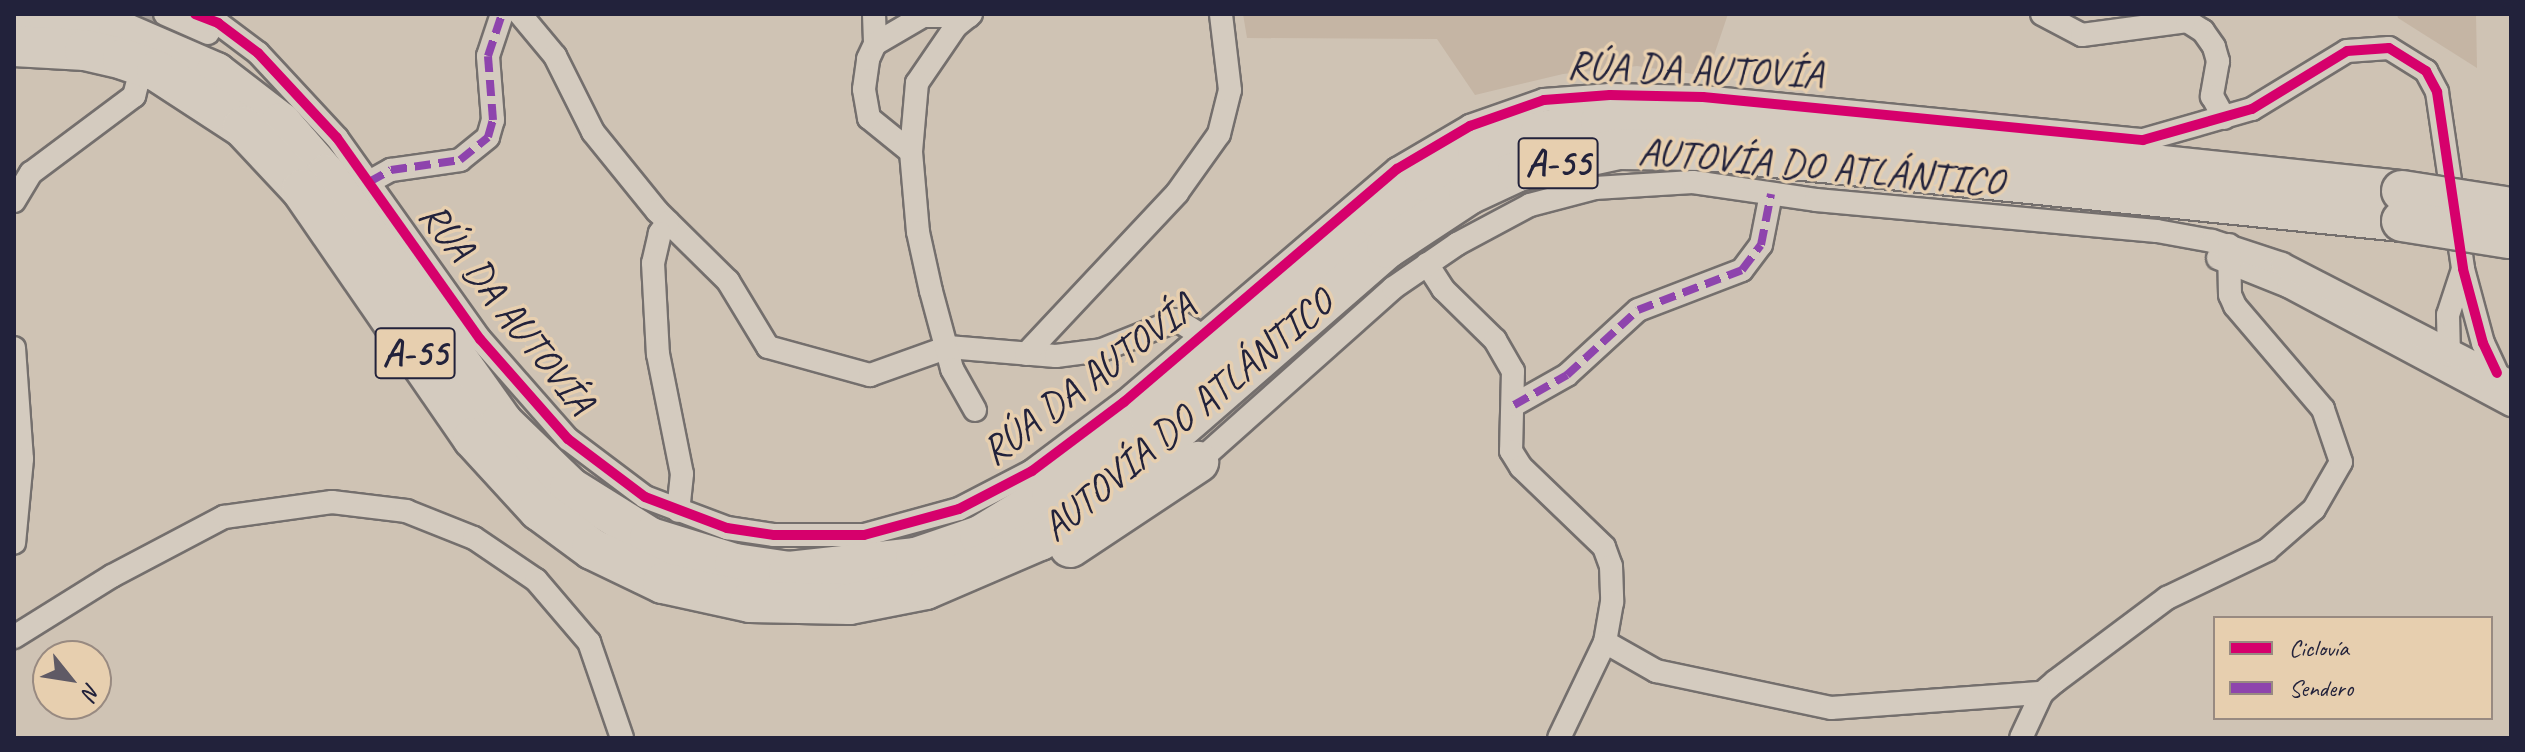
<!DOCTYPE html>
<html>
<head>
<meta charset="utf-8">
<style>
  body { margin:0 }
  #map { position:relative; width:2525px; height:752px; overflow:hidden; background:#cfc3b4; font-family:Caveat,sans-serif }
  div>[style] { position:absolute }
  .green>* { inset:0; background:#c5b5a4 }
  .street-tunnel>* { height:22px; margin-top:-11px; transform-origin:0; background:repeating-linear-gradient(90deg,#aca39c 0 22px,transparent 0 33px) }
  .roads { filter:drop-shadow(2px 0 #746f6d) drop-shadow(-2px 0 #746f6d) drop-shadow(0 2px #746f6d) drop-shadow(0 -2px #746f6d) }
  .street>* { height:22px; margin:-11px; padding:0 11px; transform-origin:11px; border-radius:11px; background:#d4cbbf }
  .highway>* { height:40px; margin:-20px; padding:0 20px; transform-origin:20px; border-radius:20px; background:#d4cbbf }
  .bridges { filter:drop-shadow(2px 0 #746f6d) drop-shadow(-2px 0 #746f6d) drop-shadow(0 2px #746f6d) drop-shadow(0 -2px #746f6d) }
  .highway-bridge>* { height:40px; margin:-20px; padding:0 20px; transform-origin:20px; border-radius:20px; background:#d4cbbf }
  .quiet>* { height:8px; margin-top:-4px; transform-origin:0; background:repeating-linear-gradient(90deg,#8e44ad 0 16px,transparent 0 24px) }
  .cycleway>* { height:10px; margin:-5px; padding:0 5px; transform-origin:5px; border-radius:5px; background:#d6006c }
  span { translate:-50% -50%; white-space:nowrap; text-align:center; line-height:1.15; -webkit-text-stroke:7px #e7cfaf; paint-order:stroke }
  .shield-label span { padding:2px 6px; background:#e7cfaf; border:2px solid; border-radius:6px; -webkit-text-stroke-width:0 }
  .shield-label { font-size:38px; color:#22223b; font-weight:700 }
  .street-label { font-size:40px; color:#22223b }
  .frame { position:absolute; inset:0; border:16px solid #22223b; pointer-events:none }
  .legend { position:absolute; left:2213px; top:616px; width:280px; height:104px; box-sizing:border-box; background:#e7cfaf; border:2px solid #988a81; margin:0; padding:10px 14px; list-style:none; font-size:24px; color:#22223b }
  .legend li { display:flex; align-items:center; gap:16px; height:40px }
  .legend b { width:40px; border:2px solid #988a81 }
  .north { position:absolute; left:32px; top:640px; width:80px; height:80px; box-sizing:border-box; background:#e7cfaf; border:2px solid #988a81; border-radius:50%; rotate:120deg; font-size:22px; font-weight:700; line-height:32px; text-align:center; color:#22223b }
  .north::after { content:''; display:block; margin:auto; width:28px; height:36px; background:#5f5a65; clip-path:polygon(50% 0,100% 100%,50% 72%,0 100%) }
</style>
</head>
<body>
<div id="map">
  <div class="green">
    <i style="clip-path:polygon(1243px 14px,1728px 14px,1707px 76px,1637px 66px,1563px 74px,1475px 95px,1437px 39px,1247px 38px)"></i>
    <i style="clip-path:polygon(2397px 14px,2476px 14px,2477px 68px,2398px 18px)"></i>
  </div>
  <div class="street-tunnel">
    <i style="left:144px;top:53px;width:40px;rotate:-78deg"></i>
  </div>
  <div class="roads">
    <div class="street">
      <i style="left:165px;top:14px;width:47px;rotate:23.8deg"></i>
      <i style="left:195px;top:14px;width:25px;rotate:21deg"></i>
      <i style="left:218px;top:23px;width:50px;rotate:36.9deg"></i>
      <i style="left:258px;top:53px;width:116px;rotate:47.1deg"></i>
      <i style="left:337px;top:138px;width:247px;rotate:54.6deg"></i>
      <i style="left:480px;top:339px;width:133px;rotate:48.7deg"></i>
      <i style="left:568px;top:439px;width:96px;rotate:37deg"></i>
      <i style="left:645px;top:497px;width:88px;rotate:20.7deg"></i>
      <i style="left:727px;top:528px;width:48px;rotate:8.5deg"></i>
      <i style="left:774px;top:535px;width:90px"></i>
      <i style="left:864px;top:535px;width:98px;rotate:-15.3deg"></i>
      <i style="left:959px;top:509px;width:82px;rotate:-27.5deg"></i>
      <i style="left:1032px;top:471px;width:115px;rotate:-36.9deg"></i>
      <i style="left:1124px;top:402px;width:359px;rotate:-40.5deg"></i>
      <i style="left:1397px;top:169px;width:85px;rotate:-30.5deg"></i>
      <i style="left:1470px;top:126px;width:78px;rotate:-19.4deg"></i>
      <i style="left:1544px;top:100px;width:66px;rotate:-4.3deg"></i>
      <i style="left:1610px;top:95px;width:93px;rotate:1.2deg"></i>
      <i style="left:1703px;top:97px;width:442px;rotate:5.6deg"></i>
      <i style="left:2143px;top:140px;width:113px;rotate:-15.9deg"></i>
      <i style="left:2252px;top:109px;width:111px;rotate:-31.4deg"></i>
      <i style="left:2347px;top:51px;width:42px;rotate:-4.1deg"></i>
      <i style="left:2389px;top:48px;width:44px;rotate:31.9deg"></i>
      <i style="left:2426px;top:71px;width:24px;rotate:62deg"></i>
      <i style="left:2437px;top:92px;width:179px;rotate:81.6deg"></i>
      <i style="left:2463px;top:269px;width:77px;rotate:74.9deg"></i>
      <i style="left:2483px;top:343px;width:33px;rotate:65deg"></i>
      <i style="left:520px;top:14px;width:55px;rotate:50.2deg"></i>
      <i style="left:555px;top:56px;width:85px;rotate:63.4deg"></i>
      <i style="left:593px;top:132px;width:102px;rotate:51deg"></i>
      <i style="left:657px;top:211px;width:100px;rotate:44.6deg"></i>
      <i style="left:728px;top:281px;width:77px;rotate:58.8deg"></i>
      <i style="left:768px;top:347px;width:106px;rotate:15.4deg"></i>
      <i style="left:870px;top:375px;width:83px;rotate:-19.7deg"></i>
      <i style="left:948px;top:347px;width:108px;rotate:4.8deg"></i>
      <i style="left:1056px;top:356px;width:46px;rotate:-7.4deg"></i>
      <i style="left:1102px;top:350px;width:81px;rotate:-21.8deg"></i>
      <i style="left:1177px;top:320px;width:28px;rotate:32deg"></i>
      <i style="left:874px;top:14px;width:30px;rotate:88deg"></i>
      <i style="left:971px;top:14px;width:19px;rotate:141deg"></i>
      <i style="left:956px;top:26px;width:69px;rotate:124.4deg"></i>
      <i style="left:917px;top:83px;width:69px;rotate:95deg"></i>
      <i style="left:911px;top:152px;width:80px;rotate:85deg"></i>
      <i style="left:918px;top:232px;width:60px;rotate:77.6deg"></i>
      <i style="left:931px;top:291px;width:81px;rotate:74.9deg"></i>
      <i style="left:952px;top:369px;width:47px;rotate:60.7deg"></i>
      <i style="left:2042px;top:14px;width:45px;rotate:27.7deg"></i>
      <i style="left:2082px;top:35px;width:106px;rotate:-7.6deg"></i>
      <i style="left:2187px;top:21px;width:19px;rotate:32deg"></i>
      <i style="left:2203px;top:31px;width:19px;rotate:55deg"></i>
      <i style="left:2214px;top:47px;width:15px;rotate:74deg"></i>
      <i style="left:2218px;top:61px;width:36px;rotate:100deg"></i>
      <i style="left:2212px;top:96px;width:25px;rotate:61deg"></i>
      <i style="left:911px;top:152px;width:54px;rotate:-141deg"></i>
      <i style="left:869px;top:118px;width:29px;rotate:-100deg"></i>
      <i style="left:864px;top:89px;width:30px;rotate:-82deg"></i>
      <i style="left:868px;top:59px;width:17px;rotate:-65deg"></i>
      <i style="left:875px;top:44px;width:56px;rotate:-30.3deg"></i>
      <i style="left:923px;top:16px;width:46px"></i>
      <i style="left:369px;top:182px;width:25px;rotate:-29deg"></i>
      <i style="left:391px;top:170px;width:70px;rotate:-8.2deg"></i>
      <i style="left:460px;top:160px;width:36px;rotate:-39deg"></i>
      <i style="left:488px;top:137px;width:18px;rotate:-74deg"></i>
      <i style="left:493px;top:120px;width:64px;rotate:-94.5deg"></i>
      <i style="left:488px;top:56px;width:44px;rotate:-71.6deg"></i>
      <i style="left:14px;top:201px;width:33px;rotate:-59deg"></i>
      <i style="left:31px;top:173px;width:129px;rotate:-36.8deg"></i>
      <i style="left:134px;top:96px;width:11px;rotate:-75deg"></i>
      <i style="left:668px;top:222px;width:14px;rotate:126deg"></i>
      <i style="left:660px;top:233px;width:31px;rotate:103deg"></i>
      <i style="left:653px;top:263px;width:91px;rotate:86.9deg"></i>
      <i style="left:658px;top:354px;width:122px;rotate:78.7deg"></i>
      <i style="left:682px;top:474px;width:37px;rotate:96deg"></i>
      <i style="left:2218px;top:258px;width:75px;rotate:21.8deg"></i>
      <i style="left:2288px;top:286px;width:253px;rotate:28.1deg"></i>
      <i style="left:1427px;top:264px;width:30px;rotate:57deg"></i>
      <i style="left:1443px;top:289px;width:73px;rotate:44.4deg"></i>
      <i style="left:1495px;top:340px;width:36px;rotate:60deg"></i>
      <i style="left:1513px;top:371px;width:80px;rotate:91.4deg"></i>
      <i style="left:1511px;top:451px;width:19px;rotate:58deg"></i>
      <i style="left:1521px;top:467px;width:115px;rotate:43.9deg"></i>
      <i style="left:1604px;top:547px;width:20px;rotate:70deg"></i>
      <i style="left:1611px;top:566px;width:36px;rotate:88deg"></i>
      <i style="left:1612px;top:602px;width:41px;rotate:99.9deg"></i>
      <i style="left:14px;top:348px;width:111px;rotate:85.9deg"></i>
      <i style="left:22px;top:459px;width:84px;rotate:95.4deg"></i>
      <i style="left:1026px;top:354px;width:221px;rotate:-46.8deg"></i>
      <i style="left:1177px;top:193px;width:72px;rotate:-54.6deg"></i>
      <i style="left:1219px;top:134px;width:45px;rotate:-76deg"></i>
      <i style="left:1230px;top:90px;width:77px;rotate:-96.8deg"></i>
      <i style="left:2449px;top:356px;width:41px;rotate:-91.4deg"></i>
      <i style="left:2448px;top:315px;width:48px;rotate:-71.9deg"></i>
      <i style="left:1514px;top:405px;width:61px;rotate:-29.5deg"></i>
      <i style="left:1567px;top:375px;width:96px;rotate:-42.5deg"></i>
      <i style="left:1638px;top:310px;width:111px;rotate:-21deg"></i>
      <i style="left:1742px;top:270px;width:31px;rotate:-53deg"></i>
      <i style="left:1761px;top:245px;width:52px;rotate:-78.9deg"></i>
      <i style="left:1198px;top:462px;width:261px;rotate:-41.7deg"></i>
      <i style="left:1393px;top:288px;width:78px;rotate:-34.5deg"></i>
      <i style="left:1457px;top:244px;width:83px;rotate:-28.1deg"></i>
      <i style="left:1530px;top:205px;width:67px;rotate:-14.7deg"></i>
      <i style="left:1595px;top:188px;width:98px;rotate:-3.5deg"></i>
      <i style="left:1693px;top:182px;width:124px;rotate:8.3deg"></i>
      <i style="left:1816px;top:200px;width:342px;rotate:5.2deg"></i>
      <i style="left:2157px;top:231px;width:56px;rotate:10.3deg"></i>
      <i style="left:2212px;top:241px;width:74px;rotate:18.2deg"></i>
      <i style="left:2282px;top:264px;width:258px;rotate:27.3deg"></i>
      <i style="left:14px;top:637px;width:115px;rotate:-31.9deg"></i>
      <i style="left:112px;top:576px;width:127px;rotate:-27.8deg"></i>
      <i style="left:224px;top:517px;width:109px;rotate:-7.9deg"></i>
      <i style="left:332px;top:502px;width:75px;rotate:6.9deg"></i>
      <i style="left:406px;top:511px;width:73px;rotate:21.7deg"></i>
      <i style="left:474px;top:538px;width:75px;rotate:34.1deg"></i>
      <i style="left:536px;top:580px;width:82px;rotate:49.5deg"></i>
      <i style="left:589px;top:642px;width:102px;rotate:71deg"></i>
      <i style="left:1559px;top:738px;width:106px;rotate:-64.4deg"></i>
      <i style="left:1605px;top:642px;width:59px;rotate:29.6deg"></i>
      <i style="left:1656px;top:671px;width:179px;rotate:11.9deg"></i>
      <i style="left:1831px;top:708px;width:212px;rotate:-4.1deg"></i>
      <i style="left:2021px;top:738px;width:50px;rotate:-65deg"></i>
      <i style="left:2042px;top:693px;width:18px;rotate:-41deg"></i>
      <i style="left:2056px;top:681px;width:139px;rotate:-36.8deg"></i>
      <i style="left:2167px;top:598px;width:111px;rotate:-25.6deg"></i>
      <i style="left:2267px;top:550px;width:62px;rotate:-41.1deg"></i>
      <i style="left:2314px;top:509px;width:54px;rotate:-60.1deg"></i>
      <i style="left:2341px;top:462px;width:56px;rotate:-108.8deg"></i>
      <i style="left:2323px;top:409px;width:135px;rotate:-130.5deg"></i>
      <i style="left:2235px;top:306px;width:12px;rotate:-114deg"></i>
      <i style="left:2230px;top:295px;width:50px;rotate:-91.1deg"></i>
    </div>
    <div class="highway">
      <i style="left:14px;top:21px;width:35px;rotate:-5deg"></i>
      <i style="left:49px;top:18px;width:71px;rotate:10.5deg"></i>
      <i style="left:119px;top:31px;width:106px;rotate:23.4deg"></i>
      <i style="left:216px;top:73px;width:82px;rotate:37.6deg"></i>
      <i style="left:281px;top:123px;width:69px;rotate:49.1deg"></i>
      <i style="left:326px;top:175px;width:303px;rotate:54.5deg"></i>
      <i style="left:502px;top:422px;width:95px;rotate:44.1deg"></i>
      <i style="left:570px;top:488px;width:94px;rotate:32deg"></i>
      <i style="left:650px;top:538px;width:89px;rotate:17deg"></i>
      <i style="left:735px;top:564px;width:55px;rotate:8.4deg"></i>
      <i style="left:789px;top:572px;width:128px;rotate:-6.3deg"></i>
      <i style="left:916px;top:558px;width:68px;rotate:-19deg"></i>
      <i style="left:980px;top:536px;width:84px;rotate:-31.4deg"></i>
      <i style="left:1052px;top:492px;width:123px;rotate:-38.1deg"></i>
      <i style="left:1149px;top:416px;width:302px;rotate:-41.2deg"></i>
      <i style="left:1376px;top:217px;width:61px;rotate:-36.3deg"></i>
      <i style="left:1425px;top:181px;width:59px;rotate:-27deg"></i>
      <i style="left:1478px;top:154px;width:67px;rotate:-19.2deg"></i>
      <i style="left:1541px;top:132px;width:61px;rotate:-10.4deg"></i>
      <i style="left:1601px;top:121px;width:125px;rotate:-0.5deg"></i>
      <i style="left:1726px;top:120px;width:680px;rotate:6deg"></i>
      <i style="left:14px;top:46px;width:71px;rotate:3.2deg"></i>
      <i style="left:85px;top:50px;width:39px;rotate:13deg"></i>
      <i style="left:123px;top:59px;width:36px;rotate:19deg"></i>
      <i style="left:157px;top:71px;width:103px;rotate:33.1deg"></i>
      <i style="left:243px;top:127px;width:86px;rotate:46.9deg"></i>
      <i style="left:302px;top:190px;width:301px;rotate:55.4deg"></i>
      <i style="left:473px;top:438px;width:98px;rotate:47.5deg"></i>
      <i style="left:539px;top:510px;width:66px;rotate:36.3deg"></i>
      <i style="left:592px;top:549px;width:79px;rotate:25.6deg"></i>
      <i style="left:663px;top:583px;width:89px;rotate:12.3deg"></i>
      <i style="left:750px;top:602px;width:99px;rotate:1.2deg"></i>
      <i style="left:849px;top:604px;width:78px;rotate:-11deg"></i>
      <i style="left:926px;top:589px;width:124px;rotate:-23.3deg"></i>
      <i style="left:1040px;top:540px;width:80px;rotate:-35.9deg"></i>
      <i style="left:1105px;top:493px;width:374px;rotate:-41deg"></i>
      <i style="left:1387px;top:248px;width:98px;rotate:-33.4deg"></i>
      <i style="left:1469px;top:194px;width:54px;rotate:-25.1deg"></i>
      <i style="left:1518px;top:171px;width:102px;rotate:-12.4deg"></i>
      <i style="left:1618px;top:149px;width:87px;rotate:0.7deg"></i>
      <i style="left:1705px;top:150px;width:701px;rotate:5.82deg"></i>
      <i style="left:1070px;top:547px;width:154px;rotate:-33.6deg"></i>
    </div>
  </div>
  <div class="bridges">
    <div class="highway-bridge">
      <i style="left:2402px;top:191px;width:104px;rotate:8.8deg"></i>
      <i style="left:2402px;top:221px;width:108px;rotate:9deg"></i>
    </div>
  </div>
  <div class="quiet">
    <i style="left:369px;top:182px;width:25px;rotate:-29deg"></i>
    <i style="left:391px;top:170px;width:70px;rotate:-8.2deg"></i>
    <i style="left:460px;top:160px;width:36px;rotate:-39deg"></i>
    <i style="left:488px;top:137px;width:18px;rotate:-74deg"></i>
    <i style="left:493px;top:120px;width:64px;rotate:-94.5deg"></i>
    <i style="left:488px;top:56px;width:44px;rotate:-71.6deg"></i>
    <i style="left:1514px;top:405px;width:61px;rotate:-29.5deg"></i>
    <i style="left:1567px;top:375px;width:96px;rotate:-42.5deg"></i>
    <i style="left:1638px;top:310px;width:111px;rotate:-21deg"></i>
    <i style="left:1742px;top:270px;width:31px;rotate:-53deg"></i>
    <i style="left:1761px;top:245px;width:52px;rotate:-78.9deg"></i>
  </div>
  <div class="cycleway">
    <i style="left:195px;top:14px;width:25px;rotate:21deg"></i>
    <i style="left:218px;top:23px;width:50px;rotate:36.9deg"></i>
    <i style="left:258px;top:53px;width:116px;rotate:47.1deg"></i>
    <i style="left:337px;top:138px;width:247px;rotate:54.6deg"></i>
    <i style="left:480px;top:339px;width:133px;rotate:48.7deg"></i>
    <i style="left:568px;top:439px;width:96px;rotate:37deg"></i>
    <i style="left:645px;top:497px;width:88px;rotate:20.7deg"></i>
    <i style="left:727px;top:528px;width:48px;rotate:8.5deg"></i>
    <i style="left:774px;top:535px;width:90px"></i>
    <i style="left:864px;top:535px;width:98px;rotate:-15.3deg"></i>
    <i style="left:959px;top:509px;width:82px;rotate:-27.5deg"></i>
    <i style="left:1032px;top:471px;width:115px;rotate:-36.9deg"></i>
    <i style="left:1124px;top:402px;width:359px;rotate:-40.5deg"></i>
    <i style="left:1397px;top:169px;width:85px;rotate:-30.5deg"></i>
    <i style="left:1470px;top:126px;width:78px;rotate:-19.4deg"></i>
    <i style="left:1544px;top:100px;width:66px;rotate:-4.3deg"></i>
    <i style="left:1610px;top:95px;width:93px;rotate:1.2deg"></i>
    <i style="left:1703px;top:97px;width:442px;rotate:5.6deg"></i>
    <i style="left:2143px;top:140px;width:113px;rotate:-15.9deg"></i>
    <i style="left:2252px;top:109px;width:111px;rotate:-31.4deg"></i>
    <i style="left:2347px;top:51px;width:42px;rotate:-4.1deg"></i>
    <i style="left:2389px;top:48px;width:44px;rotate:31.9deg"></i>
    <i style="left:2426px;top:71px;width:24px;rotate:62deg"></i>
    <i style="left:2437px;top:92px;width:179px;rotate:81.6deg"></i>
    <i style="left:2463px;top:269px;width:77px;rotate:74.9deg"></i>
    <i style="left:2483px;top:343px;width:33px;rotate:65deg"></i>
  </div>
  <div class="shield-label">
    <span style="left:1558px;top:163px">A-55</span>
    <span style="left:415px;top:353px">A-55</span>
  </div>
  <div class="street-label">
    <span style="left:1695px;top:69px;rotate:2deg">RÚA DA AUTOVÍA</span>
    <span style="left:1821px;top:166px;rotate:5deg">AUTOVÍA DO ATLÁNTICO</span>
    <span style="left:507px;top:308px;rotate:52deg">RÚA DA AUTOVÍA</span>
    <span style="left:1088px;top:379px;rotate:-37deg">RÚA DA AUTOVÍA</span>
    <span style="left:1187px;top:415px;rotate:-40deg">AUTOVÍA DO ATLÁNTICO</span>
  </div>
  <div class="frame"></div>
  <ul class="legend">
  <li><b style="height:10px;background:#d6006c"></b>Ciclovía</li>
  <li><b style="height:10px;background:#8e44ad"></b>Sendero</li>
  </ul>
  <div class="north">N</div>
</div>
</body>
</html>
